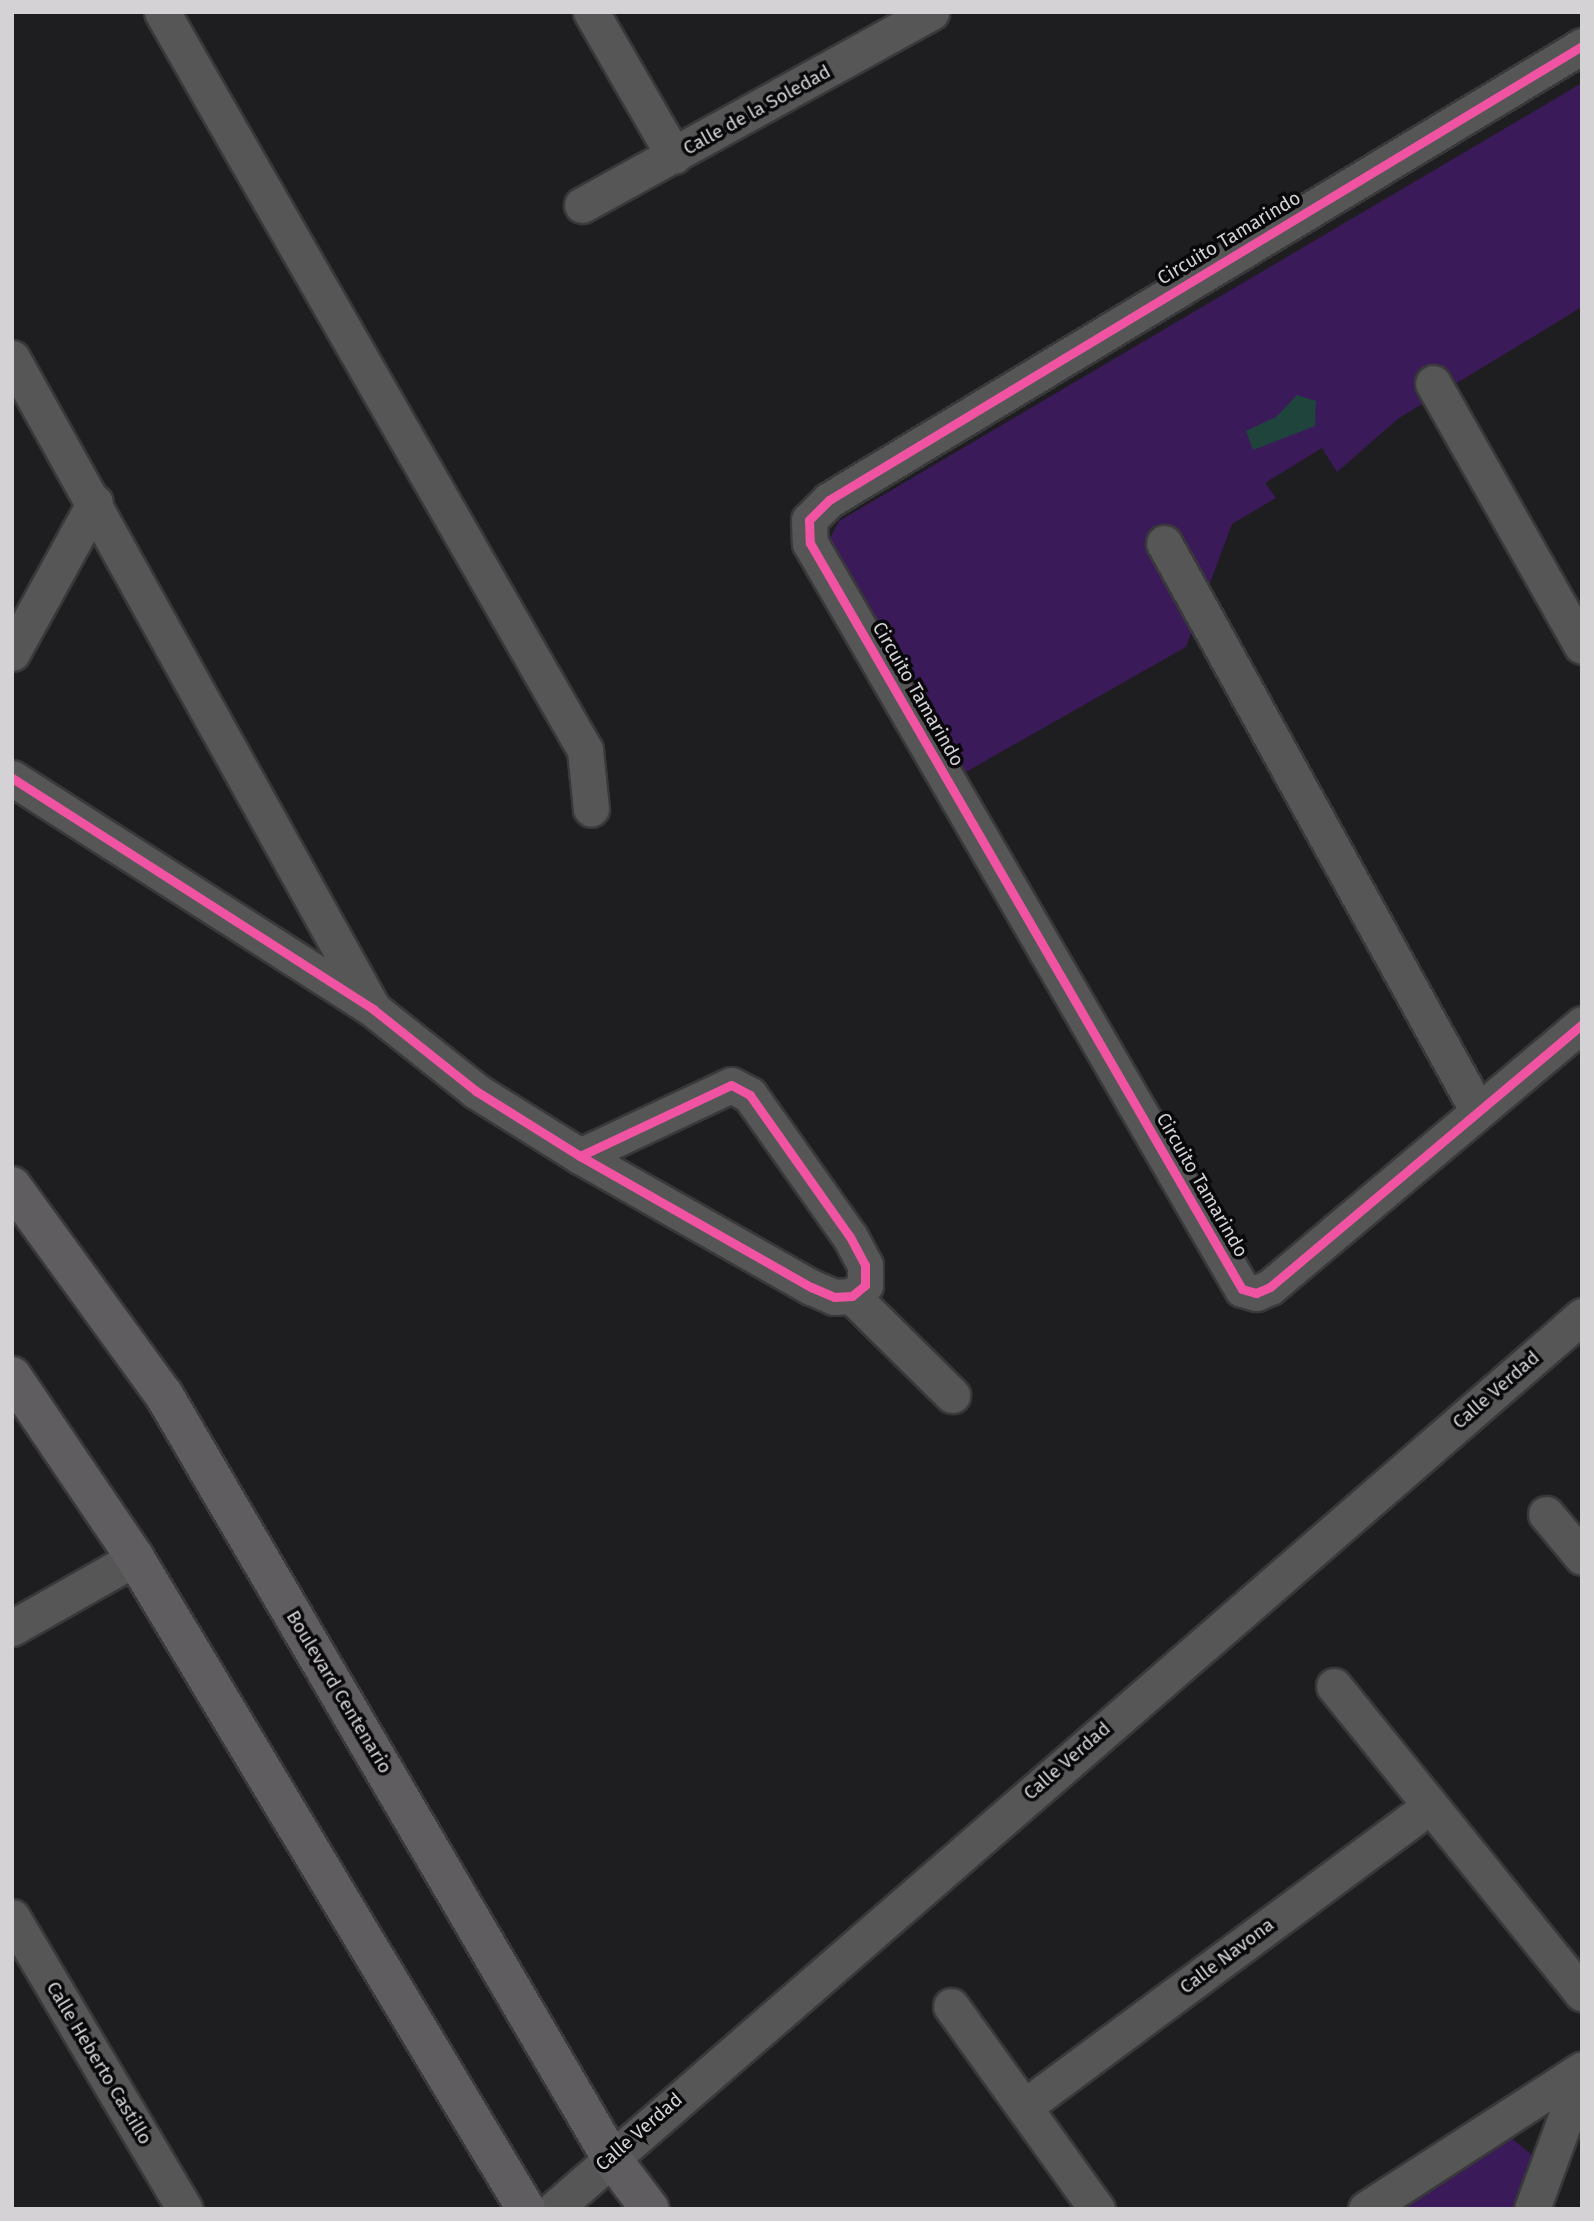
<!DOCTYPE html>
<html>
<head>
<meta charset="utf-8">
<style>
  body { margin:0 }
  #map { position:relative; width:1594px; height:2221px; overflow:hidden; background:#1e1d1f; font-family:"Fira Sans",sans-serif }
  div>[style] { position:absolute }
  .green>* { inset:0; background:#3b1a59 }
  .water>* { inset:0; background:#1e443b }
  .roads { filter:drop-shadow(2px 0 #39383a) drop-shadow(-2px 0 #39383a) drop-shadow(0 2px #39383a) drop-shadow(0 -2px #39383a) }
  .minor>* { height:35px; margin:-17.5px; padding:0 17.5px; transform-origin:17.5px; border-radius:17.5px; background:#565657 }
  .secondary>* { height:38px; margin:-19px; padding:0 19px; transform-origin:19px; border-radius:19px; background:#5f5d60 }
  .cycleway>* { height:9px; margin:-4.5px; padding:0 4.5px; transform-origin:4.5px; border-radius:4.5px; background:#f153a3 }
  span { translate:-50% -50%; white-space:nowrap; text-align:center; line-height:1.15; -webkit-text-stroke:7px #080709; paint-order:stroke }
  .street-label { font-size:19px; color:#d4d2d5 }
  .frame { position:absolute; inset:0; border:14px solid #d4d2d5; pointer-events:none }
</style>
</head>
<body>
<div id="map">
  <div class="green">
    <i style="clip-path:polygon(1582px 83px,1582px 307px,1399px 418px,1337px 472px,1322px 448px,1265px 483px,1276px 498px,1232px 524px,1186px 647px,964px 773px,826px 545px,839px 521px)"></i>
    <i style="clip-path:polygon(1508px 2135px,1534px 2157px,1513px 2209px,1389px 2209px)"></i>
  </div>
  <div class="water">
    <i style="clip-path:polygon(1297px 395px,1316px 401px,1315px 426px,1253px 450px,1246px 431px,1276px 417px)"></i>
  </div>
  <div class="roads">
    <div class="minor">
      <i style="left:162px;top:12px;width:851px;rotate:60.18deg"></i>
      <i style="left:585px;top:750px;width:59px;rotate:84.2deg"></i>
      <i style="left:591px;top:12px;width:166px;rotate:60deg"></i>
      <i style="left:1582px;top:46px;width:879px;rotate:148.91deg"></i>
      <i style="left:829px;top:500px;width:28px;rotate:135deg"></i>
      <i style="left:809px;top:520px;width:23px;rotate:88deg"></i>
      <i style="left:810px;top:543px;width:862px;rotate:59.93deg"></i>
      <i style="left:1242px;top:1289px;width:15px;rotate:16deg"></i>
      <i style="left:1256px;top:1293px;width:15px;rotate:-23deg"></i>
      <i style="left:1270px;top:1287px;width:408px;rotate:-40.1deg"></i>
      <i style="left:582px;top:205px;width:399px;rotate:-28.9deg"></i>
      <i style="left:12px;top:358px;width:742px;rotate:60.98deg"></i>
      <i style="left:1433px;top:383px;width:302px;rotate:60.5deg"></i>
      <i style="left:1164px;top:543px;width:649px;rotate:61.07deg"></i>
      <i style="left:12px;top:653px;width:172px;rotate:-61.2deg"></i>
      <i style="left:12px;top:778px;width:429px;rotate:32.6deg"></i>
      <i style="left:373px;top:1009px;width:132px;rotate:38.5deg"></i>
      <i style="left:476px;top:1091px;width:123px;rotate:32deg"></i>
      <i style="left:580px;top:1156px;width:266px;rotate:29.6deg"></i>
      <i style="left:811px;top:1287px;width:25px;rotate:23deg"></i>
      <i style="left:834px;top:1297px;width:18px;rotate:-3deg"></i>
      <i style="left:852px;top:1296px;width:17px;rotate:-40deg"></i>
      <i style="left:865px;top:1285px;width:20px;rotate:-90deg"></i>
      <i style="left:865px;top:1265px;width:32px;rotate:-118deg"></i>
      <i style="left:850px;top:1237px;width:174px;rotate:-125.2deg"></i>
      <i style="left:750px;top:1095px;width:21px;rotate:-152deg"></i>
      <i style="left:731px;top:1085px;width:167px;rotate:154.8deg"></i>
      <i style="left:852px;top:1296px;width:141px;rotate:44.7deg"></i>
      <i style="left:1546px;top:1514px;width:56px;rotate:50.1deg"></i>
      <i style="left:12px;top:1628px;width:142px;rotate:-29.6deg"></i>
      <i style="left:1334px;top:1686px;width:395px;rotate:51.1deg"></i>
      <i style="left:12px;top:1917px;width:339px;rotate:59.4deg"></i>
      <i style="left:951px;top:2006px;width:250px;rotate:54.3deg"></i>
      <i style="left:1024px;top:2107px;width:505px;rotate:-36.55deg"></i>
      <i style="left:554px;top:2209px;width:1362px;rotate:-40.98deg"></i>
      <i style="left:1366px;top:2209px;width:257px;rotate:-32.9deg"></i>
      <i style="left:1532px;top:2209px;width:145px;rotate:-69.8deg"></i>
    </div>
    <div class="secondary">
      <i style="left:12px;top:1186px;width:258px;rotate:54deg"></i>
      <i style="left:164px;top:1395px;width:882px;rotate:59.63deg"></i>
      <i style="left:610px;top:2156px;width:66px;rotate:53deg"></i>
      <i style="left:12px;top:1376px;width:220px;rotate:55.9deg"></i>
      <i style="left:135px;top:1558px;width:759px;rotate:59.01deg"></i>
    </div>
  </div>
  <div class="cycleway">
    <i style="left:1582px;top:46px;width:879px;rotate:148.91deg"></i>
    <i style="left:829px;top:500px;width:28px;rotate:135deg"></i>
    <i style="left:809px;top:520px;width:23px;rotate:88deg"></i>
    <i style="left:810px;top:543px;width:862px;rotate:59.93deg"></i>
    <i style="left:1242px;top:1289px;width:15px;rotate:16deg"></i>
    <i style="left:1256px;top:1293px;width:15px;rotate:-23deg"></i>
    <i style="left:1270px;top:1287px;width:408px;rotate:-40.1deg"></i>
    <i style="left:12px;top:778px;width:429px;rotate:32.6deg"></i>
    <i style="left:373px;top:1009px;width:132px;rotate:38.5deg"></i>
    <i style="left:476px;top:1091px;width:123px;rotate:32deg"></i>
    <i style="left:580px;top:1156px;width:266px;rotate:29.6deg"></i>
    <i style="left:811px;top:1287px;width:25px;rotate:23deg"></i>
    <i style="left:834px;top:1297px;width:18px;rotate:-3deg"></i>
    <i style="left:852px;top:1296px;width:17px;rotate:-40deg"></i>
    <i style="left:865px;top:1285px;width:20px;rotate:-90deg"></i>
    <i style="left:865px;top:1265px;width:32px;rotate:-118deg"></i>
    <i style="left:850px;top:1237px;width:174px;rotate:-125.2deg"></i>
    <i style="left:750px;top:1095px;width:21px;rotate:-152deg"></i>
    <i style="left:731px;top:1085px;width:167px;rotate:154.8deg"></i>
  </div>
  <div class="street-label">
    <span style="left:757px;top:110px;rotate:-29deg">Calle de la Soledad</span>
    <span style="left:1229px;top:238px;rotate:-31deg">Circuito Tamarindo</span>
    <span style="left:918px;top:694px;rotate:60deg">Circuito Tamarindo</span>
    <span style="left:1202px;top:1185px;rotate:60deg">Circuito Tamarindo</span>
    <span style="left:1496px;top:1390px;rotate:-41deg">Calle Verdad</span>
    <span style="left:339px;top:1692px;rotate:59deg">Boulevard Centenario</span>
    <span style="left:1067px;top:1761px;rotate:-41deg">Calle Verdad</span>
    <span style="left:1227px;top:1956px;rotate:-37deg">Calle Navona</span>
    <span style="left:99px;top:2063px;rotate:59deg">Calle Heberto Castillo</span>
    <span style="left:639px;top:2132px;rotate:-41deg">Calle Verdad</span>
  </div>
  <div class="frame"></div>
</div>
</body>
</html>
